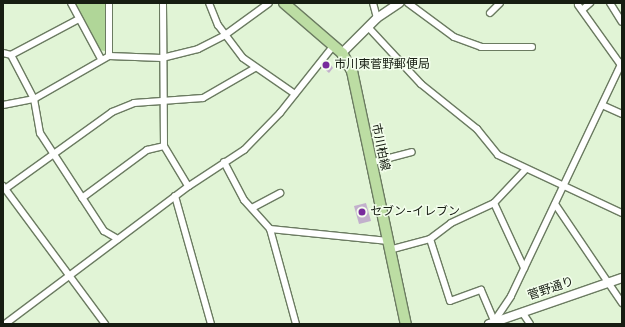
<!DOCTYPE html>
<html>
<head>
<meta charset="utf-8">
<style>
  body { margin:0 }
  #map { position:relative; width:625px; height:327px; overflow:hidden; background:#e1f4d6; font-family:"Work Sans","Noto Sans JP",sans-serif }
  div>[style] { position:absolute }
  .green>* { inset:0; background:#b0d698 }
  .building>* { inset:0; background:#c2b0cc }
  .roads { filter:drop-shadow(1px 0 #6b7b61) drop-shadow(-1px 0 #6b7b61) drop-shadow(0 1px #6b7b61) drop-shadow(0 -1px #6b7b61) }
  .minor>* { height:6px; margin:-3px; padding:0 3px; transform-origin:3px; border-radius:3px; background:#fff }
  .tertiary>* { height:8px; margin:-4px; padding:0 4px; transform-origin:4px; border-radius:4px; background:#fff }
  .primary>* { height:10px; margin:-5px; padding:0 5px; transform-origin:5px; border-radius:5px; background:#bcdda3 }
  .dots>* { width:11px; height:11px; translate:-50% -50%; box-sizing:border-box; border:2px solid #f3feec; border-radius:50% }
  span { translate:-50% -50%; white-space:nowrap; text-align:center; line-height:1.15; -webkit-text-stroke:3px #f3feec; paint-order:stroke }
  .poi-label { font-size:12px; color:#161d12 }
  .left { translate:0 -50%; text-align:left }
  .street-label { font-size:12px; color:#161d12 }
  .frame { position:absolute; inset:0; border:4px solid #161d12; pointer-events:none }
</style>
</head>
<body>
<div id="map">
  <div class="green">
    <i style="clip-path:polygon(74px 3px,107px 3px,105px 51px,99px 50px)"></i>
  </div>
  <div class="building">
    <i style="clip-path:polygon(328px 60px,333px 68px,329px 73px,322px 67px)"></i>
    <i style="clip-path:polygon(366px 203px,371px 221px,359px 224px,354px 206px)"></i>
  </div>
  <div class="roads">
    <div class="minor">
      <i style="left:71px;top:3px;width:64px;rotate:61.8deg"></i>
      <i style="left:109px;top:3px;width:53px;rotate:90deg"></i>
      <i style="left:163px;top:3px;width:143px;rotate:89.6deg"></i>
      <i style="left:164px;top:146px;width:47px;rotate:59deg"></i>
      <i style="left:209px;top:3px;width:24px;rotate:68deg"></i>
      <i style="left:218px;top:25px;width:41px;rotate:52.9deg"></i>
      <i style="left:243px;top:58px;width:63px;rotate:34.7deg"></i>
      <i style="left:373px;top:3px;width:16px;rotate:75deg"></i>
      <i style="left:408px;top:3px;width:57px;rotate:36.5deg"></i>
      <i style="left:454px;top:37px;width:29px;rotate:20deg"></i>
      <i style="left:481px;top:47px;width:51px"></i>
      <i style="left:610px;top:3px;width:22px;rotate:58deg"></i>
      <i style="left:578px;top:5px;width:74px;rotate:54.4deg"></i>
      <i style="left:582px;top:10px;width:11px;rotate:-41deg"></i>
      <i style="left:490px;top:13px;width:14px;rotate:-45deg"></i>
      <i style="left:368px;top:27px;width:78px;rotate:47.1deg"></i>
      <i style="left:421px;top:84px;width:72px;rotate:38.8deg"></i>
      <i style="left:477px;top:129px;width:33px;rotate:51deg"></i>
      <i style="left:498px;top:155px;width:137px;rotate:25.1deg"></i>
      <i style="left:3px;top:53px;width:8px;rotate:14deg"></i>
      <i style="left:11px;top:55px;width:77px;rotate:-27.9deg"></i>
      <i style="left:11px;top:55px;width:50px;rotate:62.4deg"></i>
      <i style="left:34px;top:99px;width:35px;rotate:80deg"></i>
      <i style="left:40px;top:133px;width:117px;rotate:56.9deg"></i>
      <i style="left:104px;top:231px;width:16px;rotate:30deg"></i>
      <i style="left:3px;top:105px;width:32px;rotate:-11deg"></i>
      <i style="left:34px;top:99px;width:86px;rotate:-29.8deg"></i>
      <i style="left:109px;top:56px;width:53px;rotate:2.2deg"></i>
      <i style="left:162px;top:58px;width:37px;rotate:-14deg"></i>
      <i style="left:198px;top:49px;width:30px;rotate:-27deg"></i>
      <i style="left:225px;top:35px;width:54px;rotate:-36deg"></i>
      <i style="left:602px;top:105px;width:22px;rotate:24deg"></i>
      <i style="left:224px;top:162px;width:43px;rotate:62.2deg"></i>
      <i style="left:244px;top:200px;width:39px;rotate:48deg"></i>
      <i style="left:270px;top:229px;width:98px;rotate:74.7deg"></i>
      <i style="left:370px;top:163px;width:43px;rotate:-14.7deg"></i>
      <i style="left:3px;top:186px;width:172px;rotate:53.5deg"></i>
      <i style="left:5px;top:189px;width:132px;rotate:-35.7deg"></i>
      <i style="left:112px;top:112px;width:24px;rotate:-22deg"></i>
      <i style="left:134px;top:103px;width:69px;rotate:-4.1deg"></i>
      <i style="left:203px;top:98px;width:60px;rotate:-30deg"></i>
      <i style="left:175px;top:196px;width:133px;rotate:74.3deg"></i>
      <i style="left:82px;top:198px;width:81px;rotate:-36.4deg"></i>
      <i style="left:147px;top:150px;width:17px;rotate:-13deg"></i>
      <i style="left:494px;top:203px;width:72px;rotate:65.2deg"></i>
      <i style="left:555px;top:204px;width:120px;rotate:55.9deg"></i>
      <i style="left:252px;top:208px;width:32px;rotate:-28deg"></i>
      <i style="left:270px;top:229px;width:119px;rotate:5.8deg"></i>
      <i style="left:430px;top:239px;width:65px;rotate:72.1deg"></i>
      <i style="left:450px;top:301px;width:33px;rotate:-20deg"></i>
      <i style="left:481px;top:290px;width:34px;rotate:67deg"></i>
      <i style="left:389px;top:250px;width:42px;rotate:-15deg"></i>
      <i style="left:430px;top:239px;width:26px;rotate:-37deg"></i>
      <i style="left:451px;top:223px;width:47px;rotate:-24.9deg"></i>
      <i style="left:494px;top:203px;width:45px;rotate:-46.8deg"></i>
      <i style="left:522px;top:312px;width:14px;rotate:56deg"></i>
      <i style="left:493px;top:323px;width:32px;rotate:-56deg"></i>
      <i style="left:511px;top:296px;width:259px;rotate:-64.6deg"></i>
      <i style="left:5px;top:324px;width:230px;rotate:-36.9deg"></i>
      <i style="left:189px;top:186px;width:66px;rotate:-33.2deg"></i>
      <i style="left:244px;top:150px;width:52px;rotate:-45.8deg"></i>
      <i style="left:280px;top:113px;width:87px;rotate:-51.5deg"></i>
    </div>
    <div class="tertiary">
      <i style="left:342px;top:53px;width:49px;rotate:-45deg"></i>
      <i style="left:377px;top:18px;width:27px;rotate:-34deg"></i>
      <i style="left:489px;top:324px;width:141px;rotate:-19.1deg"></i>
    </div>
    <div class="primary">
      <i style="left:284px;top:3px;width:77px;rotate:40.8deg"></i>
      <i style="left:342px;top:53px;width:21px;rotate:61deg"></i>
      <i style="left:352px;top:71px;width:259px;rotate:78deg"></i>
    </div>
  </div>
  <div class="dots">
    <i style="left:326px;top:65px;background:#782b9c"></i>
    <i style="left:362px;top:212px;background:#782b9c"></i>
  </div>
  <div class="poi-label">
    <span class="left" style="left:334px;top:65px">市川東菅野郵便局</span>
    <span class="left" style="left:370px;top:212px">セブン-イレブン</span>
  </div>
  <div class="street-label">
    <span style="left:380px;top:147px;rotate:78deg">市川柏線</span>
    <span style="left:551px;top:289px;rotate:-19deg">菅野通り</span>
  </div>
  <div class="frame"></div>
</div>
</body>
</html>
